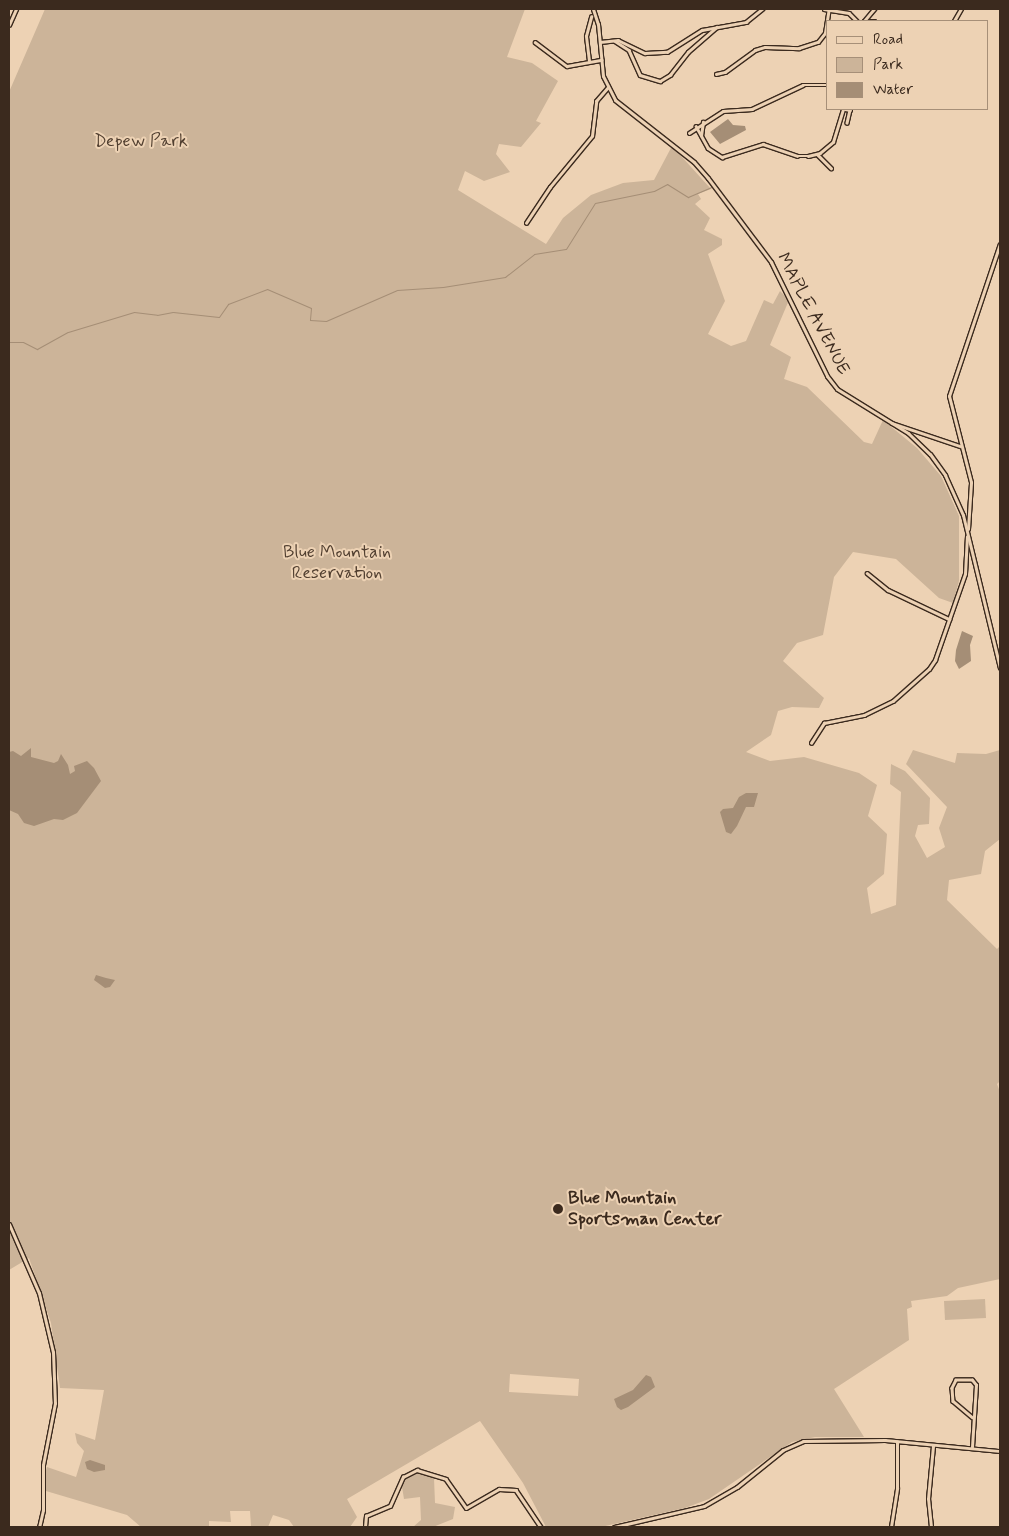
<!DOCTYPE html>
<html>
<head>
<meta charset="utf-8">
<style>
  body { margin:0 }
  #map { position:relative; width:1009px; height:1536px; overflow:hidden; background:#edd2b4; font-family:Mynerve,sans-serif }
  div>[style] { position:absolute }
  .green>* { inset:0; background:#ccb499 }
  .water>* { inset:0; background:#a58e76 }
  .stream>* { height:1px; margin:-0.5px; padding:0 0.5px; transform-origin:0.5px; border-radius:0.5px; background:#a58e76 }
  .roads { filter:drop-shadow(1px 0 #3b2a1e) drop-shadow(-1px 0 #3b2a1e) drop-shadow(0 1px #3b2a1e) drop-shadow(0 -1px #3b2a1e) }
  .street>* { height:2.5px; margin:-1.25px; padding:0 1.25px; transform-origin:1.25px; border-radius:1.25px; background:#edd2b4 }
  .secondary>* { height:3px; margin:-1.5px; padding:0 1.5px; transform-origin:1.5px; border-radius:1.5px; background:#edd2b4 }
  .dots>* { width:14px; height:14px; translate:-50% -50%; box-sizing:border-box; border:2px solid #edd2b4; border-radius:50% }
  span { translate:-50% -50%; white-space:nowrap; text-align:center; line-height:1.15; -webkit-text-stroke:4px #edd2b4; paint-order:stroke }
  .park-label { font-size:18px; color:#513f30 }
  .street-label { font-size:18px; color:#3b2a1e }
  .poi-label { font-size:18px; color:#3b2a1e; font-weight:700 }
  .left { translate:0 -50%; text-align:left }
  .frame { position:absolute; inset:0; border:10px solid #3b2a1e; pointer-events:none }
  .legend { position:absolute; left:826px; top:20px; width:162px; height:90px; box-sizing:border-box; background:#edd2b4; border:1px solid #a68f78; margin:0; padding:6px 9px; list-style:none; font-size:15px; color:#3b2a1e }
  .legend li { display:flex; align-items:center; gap:10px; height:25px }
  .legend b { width:25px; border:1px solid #a68f78 }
</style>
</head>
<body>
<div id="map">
  <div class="green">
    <i style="clip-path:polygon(evenodd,45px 9px,525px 9px,507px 57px,532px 63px,558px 81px,536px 121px,541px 123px,521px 147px,499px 144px,496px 154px,510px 172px,484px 181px,465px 171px,458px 190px,546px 244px,563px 218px,591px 195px,623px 183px,654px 180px,672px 146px,711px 189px,698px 194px,701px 199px,695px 204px,710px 218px,704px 230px,722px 239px,722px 245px,708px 254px,725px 301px,708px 334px,731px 346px,746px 341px,764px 300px,773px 304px,780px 291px,789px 300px,770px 345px,791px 357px,784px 379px,807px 387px,864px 442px,872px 444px,883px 420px,917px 448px,941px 476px,959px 516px,959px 581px,953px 603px,939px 598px,896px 559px,853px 552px,834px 577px,823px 635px,797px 643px,783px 661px,824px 698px,819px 708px,792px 707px,778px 711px,771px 735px,746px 752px,770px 761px,804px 757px,859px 773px,877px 785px,868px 816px,887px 834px,884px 874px,867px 888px,871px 914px,896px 905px,901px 792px,890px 784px,891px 764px,905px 771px,930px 798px,929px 824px,918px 825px,915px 836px,927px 858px,945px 847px,939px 828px,947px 807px,906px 764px,913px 750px,955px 763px,957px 753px,986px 754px,1000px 750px,1000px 839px,985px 851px,981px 874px,949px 880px,947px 900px,997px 949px,1000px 946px,1000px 1081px,997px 1084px,1000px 1092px,1000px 1279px,958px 1288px,947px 1296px,911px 1301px,912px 1307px,907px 1309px,909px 1340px,834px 1389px,864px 1437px,815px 1437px,792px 1442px,709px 1499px,685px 1508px,601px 1527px,546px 1527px,523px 1483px,480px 1421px,347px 1499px,357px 1517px,350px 1527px,294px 1527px,289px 1520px,273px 1515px,268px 1527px,255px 1527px,251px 1526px,250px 1511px,230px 1511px,231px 1522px,209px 1521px,209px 1527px,141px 1527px,127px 1515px,46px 1491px,44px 1477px,47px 1467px,76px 1477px,84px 1451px,77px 1443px,75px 1433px,95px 1440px,104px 1390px,60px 1388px,51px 1323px,29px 1258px,9px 1270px,9px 92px,45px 9px,510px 1374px,579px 1379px,578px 1396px,509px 1392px,510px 1374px)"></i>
    <i style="clip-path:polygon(985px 1299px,986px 1318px,945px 1320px,944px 1301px)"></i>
    <i style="clip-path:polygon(415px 1473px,434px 1478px,435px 1503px,455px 1507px,453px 1519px,433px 1527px,413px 1527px,421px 1520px,420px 1497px,404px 1499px,402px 1487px,406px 1479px)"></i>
  </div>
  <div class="water">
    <i style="clip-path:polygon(728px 119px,733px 125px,745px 126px,746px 130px,720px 144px,710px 132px)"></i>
    <i style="clip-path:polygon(962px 631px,973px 636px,970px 645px,971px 661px,959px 669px,955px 661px,956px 650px)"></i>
    <i style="clip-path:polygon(31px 748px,31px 757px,54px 763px,58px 761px,61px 754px,68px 765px,70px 774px,75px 771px,74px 766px,87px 761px,94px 768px,101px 781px,77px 813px,63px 820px,54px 819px,34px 826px,24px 823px,18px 814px,9px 810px,9px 752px,13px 751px,21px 756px)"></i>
    <i style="clip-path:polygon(746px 793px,758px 793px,754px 807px,746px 807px,737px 826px,731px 834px,726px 832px,720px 812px,723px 809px,733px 808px,739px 797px)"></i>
    <i style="clip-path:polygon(96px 975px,106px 978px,115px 980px,110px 987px,105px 988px,94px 980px)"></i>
    <i style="clip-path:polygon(646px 1375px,651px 1377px,655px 1387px,628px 1407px,621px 1410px,617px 1407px,614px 1399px,633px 1390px)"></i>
    <i style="clip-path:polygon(90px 1460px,105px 1465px,105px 1470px,94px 1472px,87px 1469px,85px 1462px)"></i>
  </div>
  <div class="stream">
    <i style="left:9px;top:342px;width:14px"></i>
    <i style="left:23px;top:342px;width:16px;rotate:27deg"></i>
    <i style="left:37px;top:349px;width:35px;rotate:-29deg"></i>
    <i style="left:68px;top:332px;width:69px;rotate:-16.9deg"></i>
    <i style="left:134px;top:312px;width:23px;rotate:7deg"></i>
    <i style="left:157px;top:315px;width:16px;rotate:-11deg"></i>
    <i style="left:173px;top:312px;width:46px;rotate:6.2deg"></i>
    <i style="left:219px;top:317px;width:16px;rotate:-55deg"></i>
    <i style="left:228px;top:304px;width:42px;rotate:-21deg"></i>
    <i style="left:267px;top:289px;width:48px;rotate:23.4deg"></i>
    <i style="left:311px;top:308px;width:12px;rotate:95deg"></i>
    <i style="left:310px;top:320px;width:16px;rotate:4deg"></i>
    <i style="left:326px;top:321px;width:77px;rotate:-23.6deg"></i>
    <i style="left:397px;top:290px;width:46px;rotate:-3.7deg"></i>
    <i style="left:443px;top:287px;width:63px;rotate:-9.2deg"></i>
    <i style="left:505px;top:277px;width:37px;rotate:-38deg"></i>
    <i style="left:534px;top:254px;width:32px;rotate:-9deg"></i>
    <i style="left:566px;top:249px;width:54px;rotate:-57.8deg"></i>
    <i style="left:595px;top:203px;width:60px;rotate:-11.5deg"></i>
    <i style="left:654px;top:191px;width:15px;rotate:-28deg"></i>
    <i style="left:667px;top:184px;width:25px;rotate:32deg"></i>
    <i style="left:688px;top:197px;width:28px;rotate:-23deg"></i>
  </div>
  <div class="roads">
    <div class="street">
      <i style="left:824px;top:9px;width:25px;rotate:9deg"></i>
      <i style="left:849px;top:13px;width:11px;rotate:45deg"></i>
      <i style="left:864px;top:21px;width:16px;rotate:-50deg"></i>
      <i style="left:864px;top:21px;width:11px"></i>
      <i style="left:954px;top:21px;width:14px;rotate:-60deg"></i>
      <i style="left:9px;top:25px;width:17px;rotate:-66deg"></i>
      <i style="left:615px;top:41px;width:17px;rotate:33deg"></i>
      <i style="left:629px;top:50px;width:27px;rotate:66deg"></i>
      <i style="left:640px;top:75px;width:21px;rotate:17deg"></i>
      <i style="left:660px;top:81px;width:12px;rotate:-31deg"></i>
      <i style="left:670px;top:75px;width:29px;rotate:-52deg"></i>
      <i style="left:688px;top:52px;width:38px;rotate:-41deg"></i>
      <i style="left:535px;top:42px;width:40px;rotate:37deg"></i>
      <i style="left:567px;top:66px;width:35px;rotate:-10deg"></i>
      <i style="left:600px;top:42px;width:18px;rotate:-6deg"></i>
      <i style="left:618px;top:40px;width:30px;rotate:26deg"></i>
      <i style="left:645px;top:53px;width:22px;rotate:-3deg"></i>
      <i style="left:667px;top:52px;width:41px;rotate:-32.2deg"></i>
      <i style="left:702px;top:30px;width:45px;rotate:-10.3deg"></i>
      <i style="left:746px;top:22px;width:21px;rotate:-39deg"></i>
      <i style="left:589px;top:61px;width:25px;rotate:-97deg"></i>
      <i style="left:586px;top:36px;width:20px;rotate:-75deg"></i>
      <i style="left:716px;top:74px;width:9px;rotate:-13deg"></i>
      <i style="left:725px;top:72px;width:37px;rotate:-36deg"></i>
      <i style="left:755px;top:50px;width:10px;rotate:-17deg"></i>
      <i style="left:765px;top:47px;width:34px;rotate:2deg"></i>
      <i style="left:799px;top:48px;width:20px;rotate:-18deg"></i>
      <i style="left:818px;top:42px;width:11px;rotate:-52deg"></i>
      <i style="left:825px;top:33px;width:24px;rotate:-81deg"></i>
      <i style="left:845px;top:109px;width:5px;rotate:11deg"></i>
      <i style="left:850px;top:110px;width:13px;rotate:103deg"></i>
      <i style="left:696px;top:126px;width:25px;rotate:61deg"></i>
      <i style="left:708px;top:148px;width:17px;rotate:33deg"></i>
      <i style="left:722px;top:157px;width:43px;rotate:-17.6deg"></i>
      <i style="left:763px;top:144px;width:36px;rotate:19deg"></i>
      <i style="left:797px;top:156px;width:11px"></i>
      <i style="left:808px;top:156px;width:12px;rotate:-14deg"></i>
      <i style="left:820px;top:153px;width:17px;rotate:-40deg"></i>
      <i style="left:833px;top:142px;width:34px;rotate:-73deg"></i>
      <i style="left:689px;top:133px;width:40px;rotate:-32.9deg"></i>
      <i style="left:723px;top:111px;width:29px;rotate:-4deg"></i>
      <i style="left:752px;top:109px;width:56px;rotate:-25.2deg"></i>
      <i style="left:803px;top:85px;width:25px"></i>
      <i style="left:701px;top:136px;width:14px;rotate:-82deg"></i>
      <i style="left:817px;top:154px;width:20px;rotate:45deg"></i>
      <i style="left:526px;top:223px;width:43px;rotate:-56.3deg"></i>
      <i style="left:550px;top:187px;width:66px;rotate:-50.5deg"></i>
      <i style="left:592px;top:136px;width:35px;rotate:-83deg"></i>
      <i style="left:596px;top:101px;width:18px;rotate:-49deg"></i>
      <i style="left:892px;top:423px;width:72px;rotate:18.7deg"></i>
      <i style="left:867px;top:573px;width:27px;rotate:39deg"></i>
      <i style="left:888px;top:590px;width:68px;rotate:25.4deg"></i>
      <i style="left:811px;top:743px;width:24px;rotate:-57deg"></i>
      <i style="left:824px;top:723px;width:41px;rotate:-11.3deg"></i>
      <i style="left:864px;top:715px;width:32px;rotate:-26deg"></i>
      <i style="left:893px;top:701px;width:48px;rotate:-41.6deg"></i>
      <i style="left:929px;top:669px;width:11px;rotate:-56deg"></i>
      <i style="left:935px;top:660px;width:91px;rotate:-70.8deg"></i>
      <i style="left:965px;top:574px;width:37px;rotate:-87deg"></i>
      <i style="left:972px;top:1447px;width:62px;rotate:-86.3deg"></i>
      <i style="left:976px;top:1385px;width:6px;rotate:-129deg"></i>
      <i style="left:972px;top:1380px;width:16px;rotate:180deg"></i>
      <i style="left:956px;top:1380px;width:9px;rotate:117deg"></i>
      <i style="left:952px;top:1388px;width:13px;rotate:86deg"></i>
      <i style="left:953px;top:1401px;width:25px;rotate:40deg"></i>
      <i style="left:365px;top:1527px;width:11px;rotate:-85deg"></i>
      <i style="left:366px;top:1516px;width:26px;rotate:-23deg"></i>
      <i style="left:390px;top:1506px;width:32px;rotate:-66deg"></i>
      <i style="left:403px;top:1477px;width:16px;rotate:-27deg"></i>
      <i style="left:417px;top:1470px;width:30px;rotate:17deg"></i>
      <i style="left:446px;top:1479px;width:35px;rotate:55deg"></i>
      <i style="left:466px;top:1508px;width:38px;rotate:-30deg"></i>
      <i style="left:499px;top:1489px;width:17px;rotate:3deg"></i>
      <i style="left:516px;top:1490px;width:45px;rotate:56deg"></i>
      <i style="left:891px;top:1527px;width:39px;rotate:-81deg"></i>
      <i style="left:897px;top:1488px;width:46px;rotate:-90deg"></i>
      <i style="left:931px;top:1527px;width:28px;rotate:-96deg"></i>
      <i style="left:928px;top:1499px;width:53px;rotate:-84.6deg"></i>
    </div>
    <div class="secondary">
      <i style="left:593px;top:9px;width:16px;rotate:72deg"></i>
      <i style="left:598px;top:24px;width:52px;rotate:84.5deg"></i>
      <i style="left:603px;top:76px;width:27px;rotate:63deg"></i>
      <i style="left:615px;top:100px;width:100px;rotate:38.1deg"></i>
      <i style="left:694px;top:162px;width:21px;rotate:49deg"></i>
      <i style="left:708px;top:178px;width:105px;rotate:53.1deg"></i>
      <i style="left:771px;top:262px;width:127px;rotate:63.8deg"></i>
      <i style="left:827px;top:376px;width:16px;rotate:52deg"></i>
      <i style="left:837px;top:389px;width:84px;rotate:31.8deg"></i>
      <i style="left:908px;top:433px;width:30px;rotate:44deg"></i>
      <i style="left:930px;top:454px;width:26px;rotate:54deg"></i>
      <i style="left:945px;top:475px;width:44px;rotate:65.8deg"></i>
      <i style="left:963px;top:515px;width:157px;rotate:76.4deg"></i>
      <i style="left:968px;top:529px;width:47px;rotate:-86.3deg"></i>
      <i style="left:971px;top:482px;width:89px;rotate:-104.3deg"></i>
      <i style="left:949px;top:396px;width:160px;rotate:-71.5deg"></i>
      <i style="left:9px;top:1224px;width:75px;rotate:66.5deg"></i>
      <i style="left:39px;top:1293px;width:61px;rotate:76.7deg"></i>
      <i style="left:53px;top:1352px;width:51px;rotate:87.8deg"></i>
      <i style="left:55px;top:1403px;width:63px;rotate:101deg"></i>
      <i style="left:43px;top:1465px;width:45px;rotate:90deg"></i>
      <i style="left:43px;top:1510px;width:17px;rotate:103deg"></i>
      <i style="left:614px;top:1527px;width:92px;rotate:-13.1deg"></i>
      <i style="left:704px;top:1506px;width:38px;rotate:-30deg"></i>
      <i style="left:737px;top:1487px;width:59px;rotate:-38.8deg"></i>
      <i style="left:783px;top:1450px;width:22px;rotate:-24deg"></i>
      <i style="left:803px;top:1441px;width:82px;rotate:-0.7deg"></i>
      <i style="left:885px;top:1440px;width:116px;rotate:5.5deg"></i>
    </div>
  </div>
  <div class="dots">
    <i style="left:558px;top:1209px;background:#3b2a1e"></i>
  </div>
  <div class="park-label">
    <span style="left:141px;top:141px">Depew Park</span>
    <span style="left:337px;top:563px">Blue Mountain<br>Reservation</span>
  </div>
  <div class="street-label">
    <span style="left:813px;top:314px;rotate:62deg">MAPLE AVENUE</span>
  </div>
  <div class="poi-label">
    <span class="left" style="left:568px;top:1209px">Blue Mountain<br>Sportsman Center</span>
  </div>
  <div class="frame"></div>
  <ul class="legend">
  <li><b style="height:6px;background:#edd2b4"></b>Road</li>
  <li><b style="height:14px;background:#ccb499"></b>Park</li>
  <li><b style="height:14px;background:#a58e76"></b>Water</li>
  </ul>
</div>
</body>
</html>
